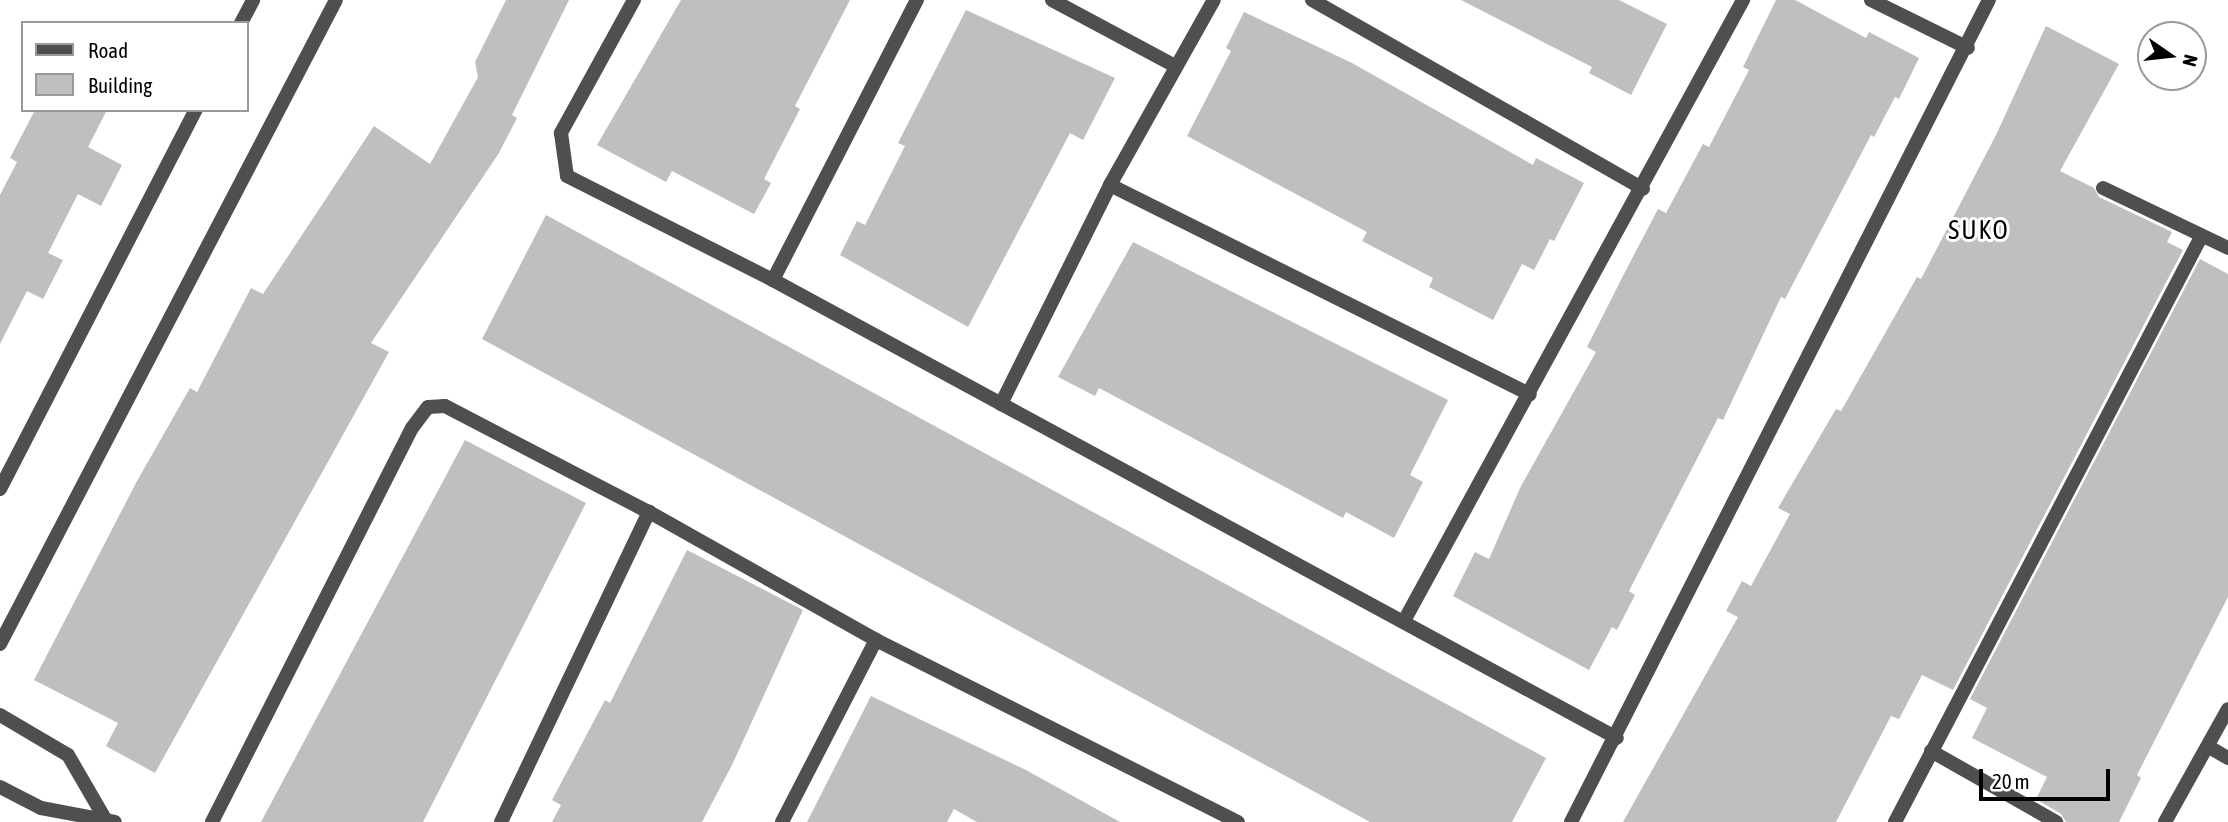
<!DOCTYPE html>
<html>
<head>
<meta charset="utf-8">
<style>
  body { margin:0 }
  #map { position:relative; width:2228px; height:822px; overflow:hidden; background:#fff; font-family:"Asap Condensed",sans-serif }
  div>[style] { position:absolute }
  .building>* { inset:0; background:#bfbfbf }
  .minor>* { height:14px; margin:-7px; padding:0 7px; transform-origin:7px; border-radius:7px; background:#4f4f4f }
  span { translate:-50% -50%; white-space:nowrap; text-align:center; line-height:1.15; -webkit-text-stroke:6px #fff; paint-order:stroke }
  .quarter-label { font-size:26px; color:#000; letter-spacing:2px }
  .legend { position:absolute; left:21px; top:21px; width:228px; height:91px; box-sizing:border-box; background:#fff; border:2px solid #999; margin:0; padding:9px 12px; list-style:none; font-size:21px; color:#000 }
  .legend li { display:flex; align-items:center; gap:14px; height:35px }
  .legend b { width:35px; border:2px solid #999 }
  .north { position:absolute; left:2137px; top:21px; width:70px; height:70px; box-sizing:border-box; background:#fff; border:2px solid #999; border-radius:50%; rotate:104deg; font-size:19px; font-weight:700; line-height:28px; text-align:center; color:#000 }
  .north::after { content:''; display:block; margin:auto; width:24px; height:32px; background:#000; clip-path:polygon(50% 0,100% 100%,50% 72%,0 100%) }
  .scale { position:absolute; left:1979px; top:769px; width:131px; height:32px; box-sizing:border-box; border:4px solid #000; border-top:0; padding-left:9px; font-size:21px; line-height:24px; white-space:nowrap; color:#000; -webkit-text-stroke:5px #fff; paint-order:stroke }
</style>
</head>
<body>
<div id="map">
  <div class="building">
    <i style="clip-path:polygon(506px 0,569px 0,512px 115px,517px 118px,499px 153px,371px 343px,389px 352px,155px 773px,106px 746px,118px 723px,34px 680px,137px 481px,190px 388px,197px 392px,251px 288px,263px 294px,374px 126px,430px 164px,478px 77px,475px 62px)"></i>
    <i style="clip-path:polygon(681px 0,850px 0,795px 106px,800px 109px,764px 179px,771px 183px,754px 214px,672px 171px,666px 182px,597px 145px)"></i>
    <i style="clip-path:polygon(1461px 0,1619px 0,1667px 24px,1631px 95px,1589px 73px,1592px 67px)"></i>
    <i style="clip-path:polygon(1776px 0,1795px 0,1866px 38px,1869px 32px,1919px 58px,1899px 99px,1895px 97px,1874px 137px,1871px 135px,1785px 299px,1781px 297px,1723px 420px,1718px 418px,1629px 591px,1635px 595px,1617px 630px,1612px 627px,1589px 670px,1453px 596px,1475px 552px,1489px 559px,1521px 486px,1596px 352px,1587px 347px,1625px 272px,1658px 209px,1666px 213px,1703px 144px,1709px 147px,1749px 70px,1743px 67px)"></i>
    <i style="clip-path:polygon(966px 10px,1115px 78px,1083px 140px,1070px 133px,968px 327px,840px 255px,857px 221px,865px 225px,905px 146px,898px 143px)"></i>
    <i style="clip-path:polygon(1244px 12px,1352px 63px,1533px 165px,1536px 158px,1584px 183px,1554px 241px,1550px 239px,1534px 270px,1522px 264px,1493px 320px,1429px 287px,1433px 278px,1362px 241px,1367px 232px,1187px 136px,1231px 51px,1226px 48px)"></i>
    <i style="clip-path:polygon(2046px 26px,2119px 64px,2060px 171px,2094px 188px,2099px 197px,2172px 232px,2167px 242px,2183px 250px,1953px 690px,1922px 675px,1899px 719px,1891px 716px,1836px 822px,1623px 822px,1738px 617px,1726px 611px,1742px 581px,1751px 586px,1790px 514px,1778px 508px,1836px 409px,1841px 411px,1917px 277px,1921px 279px,1996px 135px)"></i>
    <i style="clip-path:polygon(35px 110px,107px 110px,88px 147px,122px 165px,101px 206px,78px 194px,48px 253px,63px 260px,43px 299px,27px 291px,0 344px,0 195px,17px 162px,10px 158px)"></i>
    <i style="clip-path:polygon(546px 215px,1546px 758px,1512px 822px,1370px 822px,482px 339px)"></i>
    <i style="clip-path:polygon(1133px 242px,1448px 400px,1410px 475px,1423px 482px,1394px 538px,1346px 512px,1343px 518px,1099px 388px,1095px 396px,1058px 377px)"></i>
    <i style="clip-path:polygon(2200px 259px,2228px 274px,2228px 597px,2137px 775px,2141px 778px,2119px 822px,2066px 822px,2061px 814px,2036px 799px,2047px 777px,1972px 738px,1987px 708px,1970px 699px)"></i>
    <i style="clip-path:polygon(465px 440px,586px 503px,423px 822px,261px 822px)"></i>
    <i style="clip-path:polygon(687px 550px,803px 610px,732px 765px,702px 822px,552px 822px,561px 805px,552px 800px,605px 700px,610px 703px)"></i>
    <i style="clip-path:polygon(871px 696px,1026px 770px,1120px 822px,977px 822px,954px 809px,947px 822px,807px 822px)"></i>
  </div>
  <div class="minor">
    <i style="left:634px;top:0;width:152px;rotate:118.8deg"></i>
    <i style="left:561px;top:133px;width:43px;rotate:82.1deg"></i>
    <i style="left:567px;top:176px;width:231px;rotate:26.8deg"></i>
    <i style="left:773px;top:280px;width:960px;rotate:28.49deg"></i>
    <i style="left:1052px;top:0;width:140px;rotate:28.2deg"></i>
    <i style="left:1312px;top:0;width:381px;rotate:29.7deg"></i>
    <i style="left:1871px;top:0;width:108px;rotate:26.3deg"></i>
    <i style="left:241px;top:23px;width:26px;rotate:-62deg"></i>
    <i style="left:1110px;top:185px;width:469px;rotate:26.5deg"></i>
    <i style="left:2103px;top:188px;width:139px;rotate:25.6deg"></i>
    <i style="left:773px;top:280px;width:315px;rotate:-62.8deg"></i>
    <i style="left:1001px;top:404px;width:245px;rotate:-63.5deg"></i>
    <i style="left:1110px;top:185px;width:212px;rotate:-60.7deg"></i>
    <i style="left:0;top:489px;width:427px;rotate:-62.7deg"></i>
    <i style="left:1404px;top:621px;width:708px;rotate:-61.37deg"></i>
    <i style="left:0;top:644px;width:726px;rotate:-62.45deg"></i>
    <i style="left:0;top:715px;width:79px;rotate:30.5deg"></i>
    <i style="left:68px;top:755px;width:72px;rotate:59.9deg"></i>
    <i style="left:2209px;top:747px;width:22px;rotate:30deg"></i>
    <i style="left:1931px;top:751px;width:144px;rotate:29.6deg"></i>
    <i style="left:0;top:787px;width:46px;rotate:27.1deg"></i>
    <i style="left:41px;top:808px;width:75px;rotate:10.7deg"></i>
    <i style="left:212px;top:822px;width:442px;rotate:-63.1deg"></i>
    <i style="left:412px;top:428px;width:26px;rotate:-53deg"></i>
    <i style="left:428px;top:407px;width:17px;rotate:-3deg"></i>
    <i style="left:445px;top:406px;width:230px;rotate:27.5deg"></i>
    <i style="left:649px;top:512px;width:261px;rotate:29.4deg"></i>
    <i style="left:876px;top:640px;width:405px;rotate:26.7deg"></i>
    <i style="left:501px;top:822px;width:344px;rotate:-64.5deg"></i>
    <i style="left:782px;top:822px;width:205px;rotate:-62.7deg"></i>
    <i style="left:1571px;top:822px;width:922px;rotate:-63.05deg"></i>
    <i style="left:1895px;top:822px;width:660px;rotate:-62.39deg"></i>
    <i style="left:2165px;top:822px;width:129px;rotate:-60.9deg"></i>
  </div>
  <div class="quarter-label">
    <span style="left:1979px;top:231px">SUKO</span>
  </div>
  <ul class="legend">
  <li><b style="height:9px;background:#4f4f4f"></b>Road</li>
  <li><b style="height:19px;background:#bfbfbf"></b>Building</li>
  </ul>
  <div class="north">N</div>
  <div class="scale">20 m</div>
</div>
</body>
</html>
